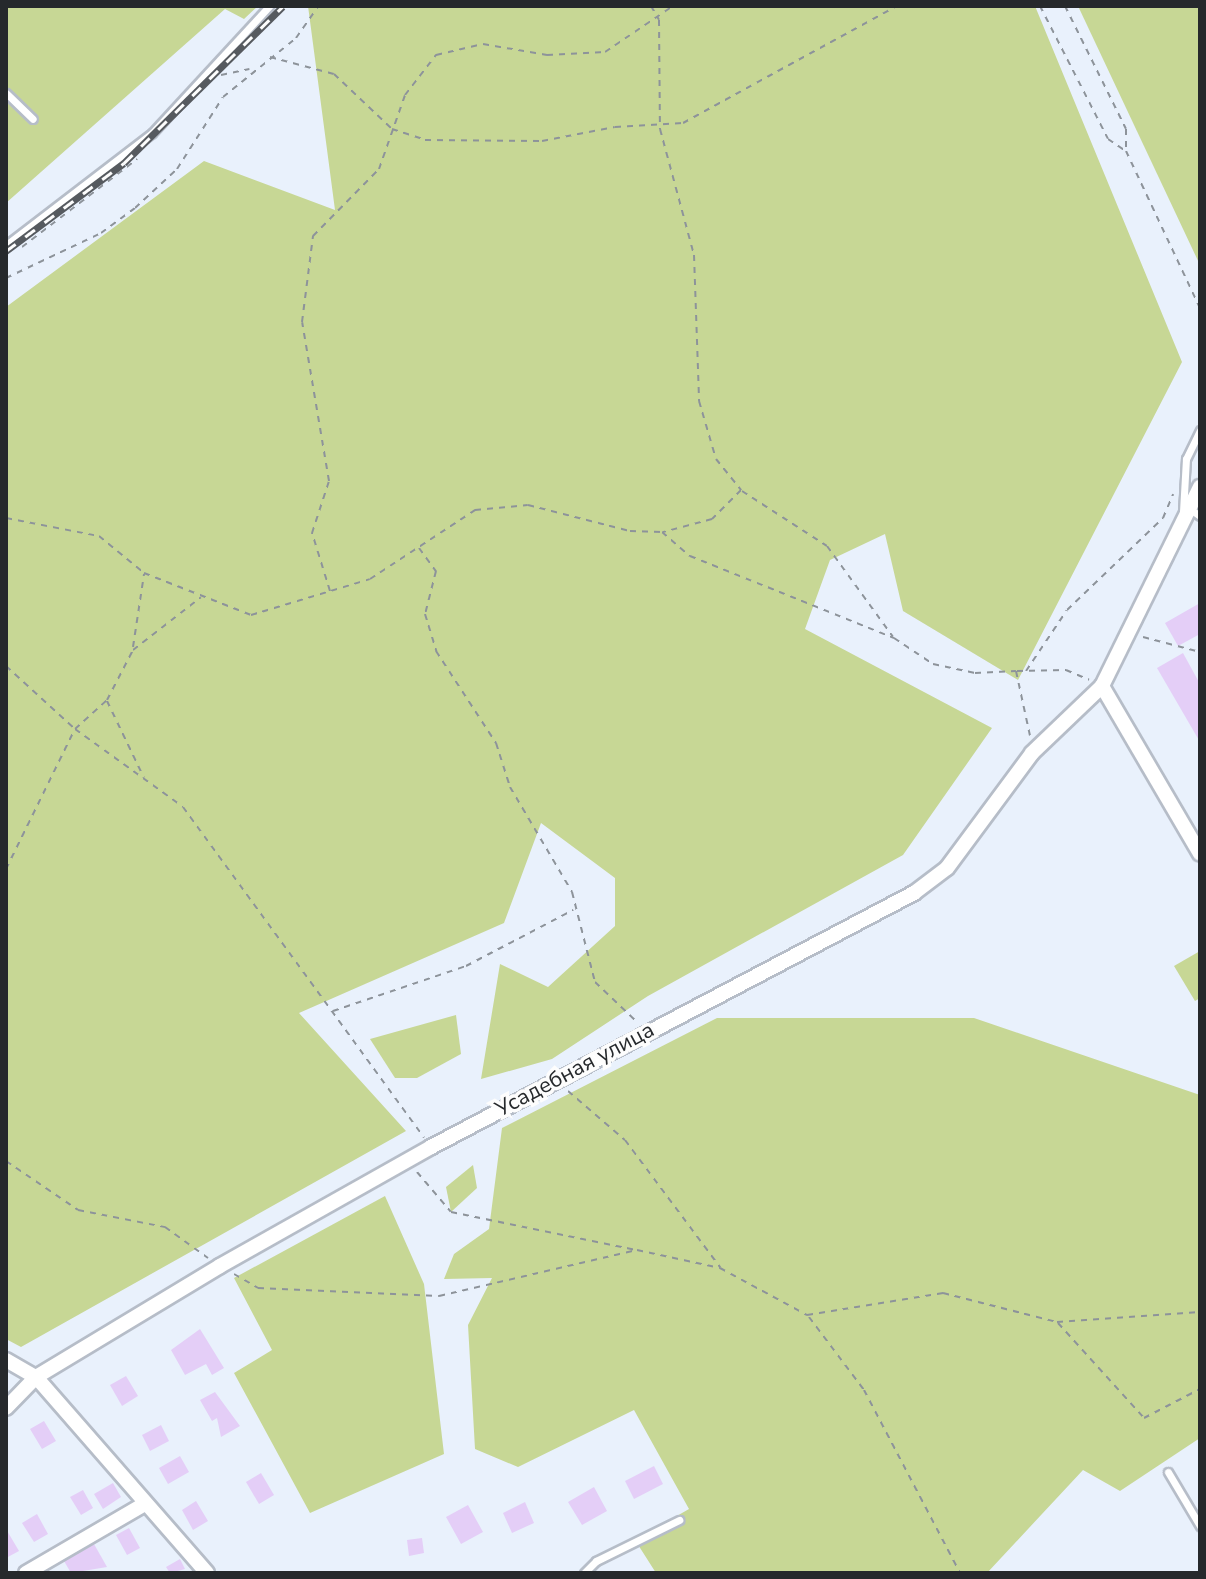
<!DOCTYPE html>
<html>
<head>
<meta charset="utf-8">
<style>
  body { margin:0 }
  #map { position:relative; width:1206px; height:1579px; overflow:hidden; background:#e9f1fc; font-family:"Nunito Sans",sans-serif }
  div>[style] { position:absolute }
  .green>* { inset:0; background:#c7d795 }
  .building>* { inset:0; background:#e4cef7 }
  .path>* { height:2px; margin-top:-1px; transform-origin:0; background:repeating-linear-gradient(90deg,#8d939a 0 6px,transparent 0 12px) }
  .roads { filter:drop-shadow(2px 0 #b6bdc8) drop-shadow(-2px 0 #b6bdc8) drop-shadow(0 2px #b6bdc8) drop-shadow(0 -2px #b6bdc8) }
  .lane>* { height:7px; margin:-3.5px; padding:0 3.5px; transform-origin:3.5px; border-radius:3.5px; background:#fff }
  .street>* { height:14px; margin:-7px; padding:0 7px; transform-origin:7px; border-radius:7px; background:#fff }
  .rail>* { height:7px; margin-top:-3.5px; transform-origin:0; background:repeating-linear-gradient(90deg,#fdfdfd 0 12px,#565a5f 0 24px); box-sizing:border-box; border-block:2px solid #565a5f }
  span { translate:-50% -50%; white-space:nowrap; text-align:center; line-height:1.15; -webkit-text-stroke:7px #fdfdfd; paint-order:stroke }
  .street-label { font-size:22px; color:#26292c }
  .frame { position:absolute; inset:0; border:8px solid #26292c; pointer-events:none }
</style>
</head>
<body>
<div id="map">
  <div class="green">
    <i style="clip-path:polygon(6px 6px,258px 6px,244px 19px,225px 9px,6px 203px)"></i>
    <i style="clip-path:polygon(308px 6px,1035px 6px,1182px 362px,1018px 680px,903px 611px,885px 534px,830px 560px,805px 629px,992px 728px,903px 855px,648px 996px,552px 1059px,481px 1079px,500px 964px,548px 987px,615px 926px,615px 878px,541px 823px,504px 923px,299px 1013px,406px 1131px,21px 1347px,6px 1339px,6px 307px,204px 161px,335px 210px)"></i>
    <i style="clip-path:polygon(1078px 6px,1200px 6px,1200px 265px)"></i>
    <i style="clip-path:polygon(1200px 951px,1200px 998px,1195px 1001px,1174px 966px)"></i>
    <i style="clip-path:polygon(456px 1015px,461px 1054px,417px 1078px,395px 1078px,370px 1039px)"></i>
    <i style="clip-path:polygon(717px 1018px,974px 1018px,1200px 1095px,1200px 1438px,1120px 1491px,1083px 1470px,987px 1573px,656px 1573px,635px 1540px,689px 1509px,634px 1410px,518px 1467px,475px 1449px,468px 1325px,492px 1278px,444px 1279px,454px 1254px,489px 1229px,502px 1128px)"></i>
    <i style="clip-path:polygon(473px 1165px,477px 1188px,451px 1212px,446px 1187px)"></i>
    <i style="clip-path:polygon(385px 1196px,424px 1284px,444px 1454px,310px 1513px,234px 1373px,272px 1350px,234px 1278px)"></i>
  </div>
  <div class="building">
    <i style="clip-path:polygon(1200px 603px,1200px 634px,1178px 646px,1165px 623px)"></i>
    <i style="clip-path:polygon(1183px 653px,1200px 684px,1200px 742px,1157px 668px)"></i>
    <i style="clip-path:polygon(200px 1329px,224px 1368px,212px 1375px,206px 1364px,185px 1375px,171px 1350px)"></i>
    <i style="clip-path:polygon(126px 1376px,138px 1396px,122px 1406px,110px 1385px)"></i>
    <i style="clip-path:polygon(215px 1392px,240px 1426px,221px 1437px,217px 1418px,212px 1421px,200px 1400px)"></i>
    <i style="clip-path:polygon(44px 1421px,56px 1441px,42px 1449px,30px 1429px)"></i>
    <i style="clip-path:polygon(161px 1425px,169px 1441px,150px 1451px,142px 1435px)"></i>
    <i style="clip-path:polygon(180px 1456px,189px 1472px,168px 1484px,159px 1468px)"></i>
    <i style="clip-path:polygon(654px 1466px,663px 1484px,634px 1499px,625px 1481px)"></i>
    <i style="clip-path:polygon(261px 1473px,274px 1495px,259px 1504px,246px 1482px)"></i>
    <i style="clip-path:polygon(113px 1483px,121px 1497px,103px 1509px,94px 1494px)"></i>
    <i style="clip-path:polygon(594px 1487px,607px 1511px,582px 1525px,568px 1502px)"></i>
    <i style="clip-path:polygon(83px 1490px,93px 1508px,81px 1515px,70px 1497px)"></i>
    <i style="clip-path:polygon(196px 1501px,208px 1521px,193px 1530px,182px 1510px)"></i>
    <i style="clip-path:polygon(525px 1502px,534px 1523px,512px 1533px,503px 1513px)"></i>
    <i style="clip-path:polygon(468px 1505px,483px 1532px,461px 1544px,446px 1517px)"></i>
    <i style="clip-path:polygon(37px 1514px,48px 1534px,34px 1542px,22px 1523px)"></i>
    <i style="clip-path:polygon(129px 1528px,140px 1548px,127px 1555px,116px 1535px)"></i>
    <i style="clip-path:polygon(6px 1529px,19px 1551px,6px 1558px)"></i>
    <i style="clip-path:polygon(422px 1538px,424px 1553px,409px 1556px,407px 1540px)"></i>
    <i style="clip-path:polygon(94px 1544px,107px 1567px,71px 1573px,64px 1561px)"></i>
    <i style="clip-path:polygon(180px 1559px,185px 1569px,170px 1573px,166px 1567px)"></i>
  </div>
  <div class="path">
    <i style="left:651px;top:6px;width:16px;rotate:60deg"></i>
    <i style="left:659px;top:20px;width:109px;rotate:89.5deg"></i>
    <i style="left:660px;top:129px;width:131px;rotate:74.9deg"></i>
    <i style="left:694px;top:255px;width:146px;rotate:88deg"></i>
    <i style="left:699px;top:401px;width:60px;rotate:73.7deg"></i>
    <i style="left:716px;top:459px;width:40px;rotate:51deg"></i>
    <i style="left:741px;top:490px;width:41px;rotate:135deg"></i>
    <i style="left:712px;top:519px;width:51px;rotate:165.1deg"></i>
    <i style="left:1040px;top:6px;width:149px;rotate:62.9deg"></i>
    <i style="left:1108px;top:139px;width:22px;rotate:34deg"></i>
    <i style="left:1126px;top:151px;width:174px;rotate:64.8deg"></i>
    <i style="left:1065px;top:6px;width:137px;rotate:63.6deg"></i>
    <i style="left:1126px;top:129px;width:21px;rotate:90deg"></i>
    <i style="left:270px;top:57px;width:66px;rotate:14.9deg"></i>
    <i style="left:334px;top:74px;width:80px;rotate:43.5deg"></i>
    <i style="left:392px;top:129px;width:35px;rotate:18deg"></i>
    <i style="left:425px;top:140px;width:117px;rotate:0.5deg"></i>
    <i style="left:542px;top:141px;width:74px;rotate:-10.9deg"></i>
    <i style="left:615px;top:127px;width:68px;rotate:-3.4deg"></i>
    <i style="left:683px;top:123px;width:244px;rotate:-28.7deg"></i>
    <i style="left:221px;top:75px;width:29px;rotate:-12deg"></i>
    <i style="left:22px;top:247px;width:145px;rotate:-37.4deg"></i>
    <i style="left:6px;top:278px;width:105px;rotate:-25.3deg"></i>
    <i style="left:101px;top:233px;width:42px;rotate:-36.3deg"></i>
    <i style="left:135px;top:208px;width:57px;rotate:-42.9deg"></i>
    <i style="left:177px;top:169px;width:85px;rotate:-57.4deg"></i>
    <i style="left:223px;top:97px;width:94px;rotate:-38.9deg"></i>
    <i style="left:296px;top:38px;width:39px;rotate:-55deg"></i>
    <i style="left:742px;top:491px;width:101px;rotate:32.9deg"></i>
    <i style="left:827px;top:546px;width:112px;rotate:54deg"></i>
    <i style="left:6px;top:518px;width:95px;rotate:11deg"></i>
    <i style="left:99px;top:536px;width:58px;rotate:39.4deg"></i>
    <i style="left:144px;top:573px;width:115px;rotate:21.4deg"></i>
    <i style="left:251px;top:615px;width:124px;rotate:-16.8deg"></i>
    <i style="left:370px;top:579px;width:126px;rotate:-33.3deg"></i>
    <i style="left:475px;top:510px;width:53px;rotate:-5.4deg"></i>
    <i style="left:528px;top:505px;width:105px;rotate:14.3deg"></i>
    <i style="left:630px;top:531px;width:32px;rotate:2deg"></i>
    <i style="left:662px;top:532px;width:37px;rotate:41deg"></i>
    <i style="left:690px;top:556px;width:220px;rotate:21.9deg"></i>
    <i style="left:894px;top:638px;width:47px;rotate:33.7deg"></i>
    <i style="left:933px;top:664px;width:43px;rotate:12.1deg"></i>
    <i style="left:975px;top:673px;width:41px;rotate:-2.8deg"></i>
    <i style="left:1016px;top:671px;width:66px;rotate:77.8deg"></i>
    <i style="left:419px;top:548px;width:29px;rotate:54deg"></i>
    <i style="left:436px;top:571px;width:44px;rotate:104.3deg"></i>
    <i style="left:425px;top:614px;width:39px;rotate:73deg"></i>
    <i style="left:436px;top:651px;width:110px;rotate:56.9deg"></i>
    <i style="left:496px;top:743px;width:46px;rotate:72.3deg"></i>
    <i style="left:510px;top:787px;width:122px;rotate:59.4deg"></i>
    <i style="left:572px;top:892px;width:93px;rotate:75.7deg"></i>
    <i style="left:595px;top:982px;width:59px;rotate:43.6deg"></i>
    <i style="left:330px;top:591px;width:61px;rotate:-107.2deg"></i>
    <i style="left:312px;top:533px;width:55px;rotate:-71.9deg"></i>
    <i style="left:329px;top:481px;width:161px;rotate:-99.6deg"></i>
    <i style="left:302px;top:322px;width:87px;rotate:-82.7deg"></i>
    <i style="left:313px;top:236px;width:94px;rotate:-45.4deg"></i>
    <i style="left:379px;top:169px;width:78px;rotate:-70.6deg"></i>
    <i style="left:405px;top:95px;width:51px;rotate:-52.2deg"></i>
    <i style="left:436px;top:55px;width:48px;rotate:-13.2deg"></i>
    <i style="left:483px;top:44px;width:65px;rotate:9.8deg"></i>
    <i style="left:547px;top:55px;width:58px;rotate:-3deg"></i>
    <i style="left:605px;top:52px;width:82px;rotate:-34.1deg"></i>
    <i style="left:1143px;top:637px;width:59px;rotate:14.7deg"></i>
    <i style="left:133px;top:647px;width:74px;rotate:-81.4deg"></i>
    <i style="left:6px;top:666px;width:93px;rotate:42.4deg"></i>
    <i style="left:75px;top:729px;width:133px;rotate:35.8deg"></i>
    <i style="left:183px;top:807px;width:409px;rotate:53.9deg"></i>
    <i style="left:1017px;top:671px;width:49px;rotate:-1.2deg"></i>
    <i style="left:1066px;top:670px;width:25px;rotate:23deg"></i>
    <i style="left:1026px;top:671px;width:73px;rotate:-56.1deg"></i>
    <i style="left:1067px;top:610px;width:133px;rotate:-43.8deg"></i>
    <i style="left:1163px;top:518px;width:26px;rotate:-67deg"></i>
    <i style="left:107px;top:701px;width:85px;rotate:64.3deg"></i>
    <i style="left:6px;top:869px;width:156px;rotate:-63.8deg"></i>
    <i style="left:75px;top:729px;width:43px;rotate:-42.2deg"></i>
    <i style="left:107px;top:700px;width:56px;rotate:-62.5deg"></i>
    <i style="left:133px;top:650px;width:86px;rotate:-37.9deg"></i>
    <i style="left:333px;top:1011px;width:140px;rotate:-18.7deg"></i>
    <i style="left:466px;top:966px;width:121px;rotate:-27.6deg"></i>
    <i style="left:568px;top:1091px;width:75px;rotate:40.7deg"></i>
    <i style="left:625px;top:1140px;width:159px;rotate:53.2deg"></i>
    <i style="left:6px;top:1161px;width:87px;rotate:34.2deg"></i>
    <i style="left:78px;top:1210px;width:89px;rotate:11.1deg"></i>
    <i style="left:165px;top:1227px;width:53px;rotate:35.8deg"></i>
    <i style="left:417px;top:1172px;width:52px;rotate:49.6deg"></i>
    <i style="left:451px;top:1212px;width:189px;rotate:11.6deg"></i>
    <i style="left:234px;top:1274px;width:28px;rotate:30deg"></i>
    <i style="left:258px;top:1288px;width:181px;rotate:2.5deg"></i>
    <i style="left:439px;top:1296px;width:203px;rotate:-13.1deg"></i>
    <i style="left:637px;top:1250px;width:85px;rotate:12.2deg"></i>
    <i style="left:720px;top:1268px;width:99px;rotate:28.4deg"></i>
    <i style="left:807px;top:1315px;width:138px;rotate:-9.2deg"></i>
    <i style="left:943px;top:1293px;width:118px;rotate:14.3deg"></i>
    <i style="left:1057px;top:1322px;width:143px;rotate:-4deg"></i>
    <i style="left:809px;top:1317px;width:91px;rotate:53deg"></i>
    <i style="left:864px;top:1390px;width:207px;rotate:62.3deg"></i>
    <i style="left:1058px;top:1323px;width:128px;rotate:47.8deg"></i>
    <i style="left:1144px;top:1418px;width:63px;rotate:-27.4deg"></i>
  </div>
  <div class="roads">
    <div class="lane">
      <i style="left:6px;top:93px;width:37px;rotate:44deg"></i>
      <i style="left:6px;top:245px;width:184px;rotate:-37.5deg"></i>
      <i style="left:152px;top:133px;width:173px;rotate:-47.3deg"></i>
      <i style="left:1190px;top:509px;width:12px;rotate:35deg"></i>
      <i style="left:1183px;top:512px;width:53px;rotate:-86.8deg"></i>
      <i style="left:1186px;top:459px;width:32px;rotate:-64deg"></i>
      <i style="left:1168px;top:1472px;width:63px;rotate:59.3deg"></i>
      <i style="left:584px;top:1573px;width:17px;rotate:-45deg"></i>
      <i style="left:596px;top:1561px;width:93px;rotate:-26.3deg"></i>
    </div>
    <div class="street">
      <i style="left:1102px;top:686px;width:194px;rotate:59.7deg"></i>
      <i style="left:6px;top:1360px;width:34px;rotate:30deg"></i>
      <i style="left:36px;top:1377px;width:260px;rotate:48.9deg"></i>
      <i style="left:6px;top:1408px;width:43px;rotate:-45.9deg"></i>
      <i style="left:36px;top:1377px;width:215px;rotate:-31.1deg"></i>
      <i style="left:220px;top:1266px;width:242px;rotate:-29.4deg"></i>
      <i style="left:431px;top:1147px;width:546px;rotate:-27.74deg"></i>
      <i style="left:914px;top:893px;width:41px;rotate:-37.1deg"></i>
      <i style="left:947px;top:868px;width:143px;rotate:-53.5deg"></i>
      <i style="left:1032px;top:753px;width:97px;rotate:-43.7deg"></i>
      <i style="left:1102px;top:686px;width:222px;rotate:-63.8deg"></i>
      <i style="left:26px;top:1573px;width:135px;rotate:-30.2deg"></i>
    </div>
  </div>
  <div class="rail">
    <i style="left:6px;top:251px;width:147px;rotate:-36.7deg"></i>
    <i style="left:124px;top:163px;width:223px;rotate:-44.6deg"></i>
  </div>
  <div class="street-label">
    <span style="left:575px;top:1070px;rotate:-28deg">Усадебная улица</span>
  </div>
  <div class="frame"></div>
</div>
</body>
</html>
